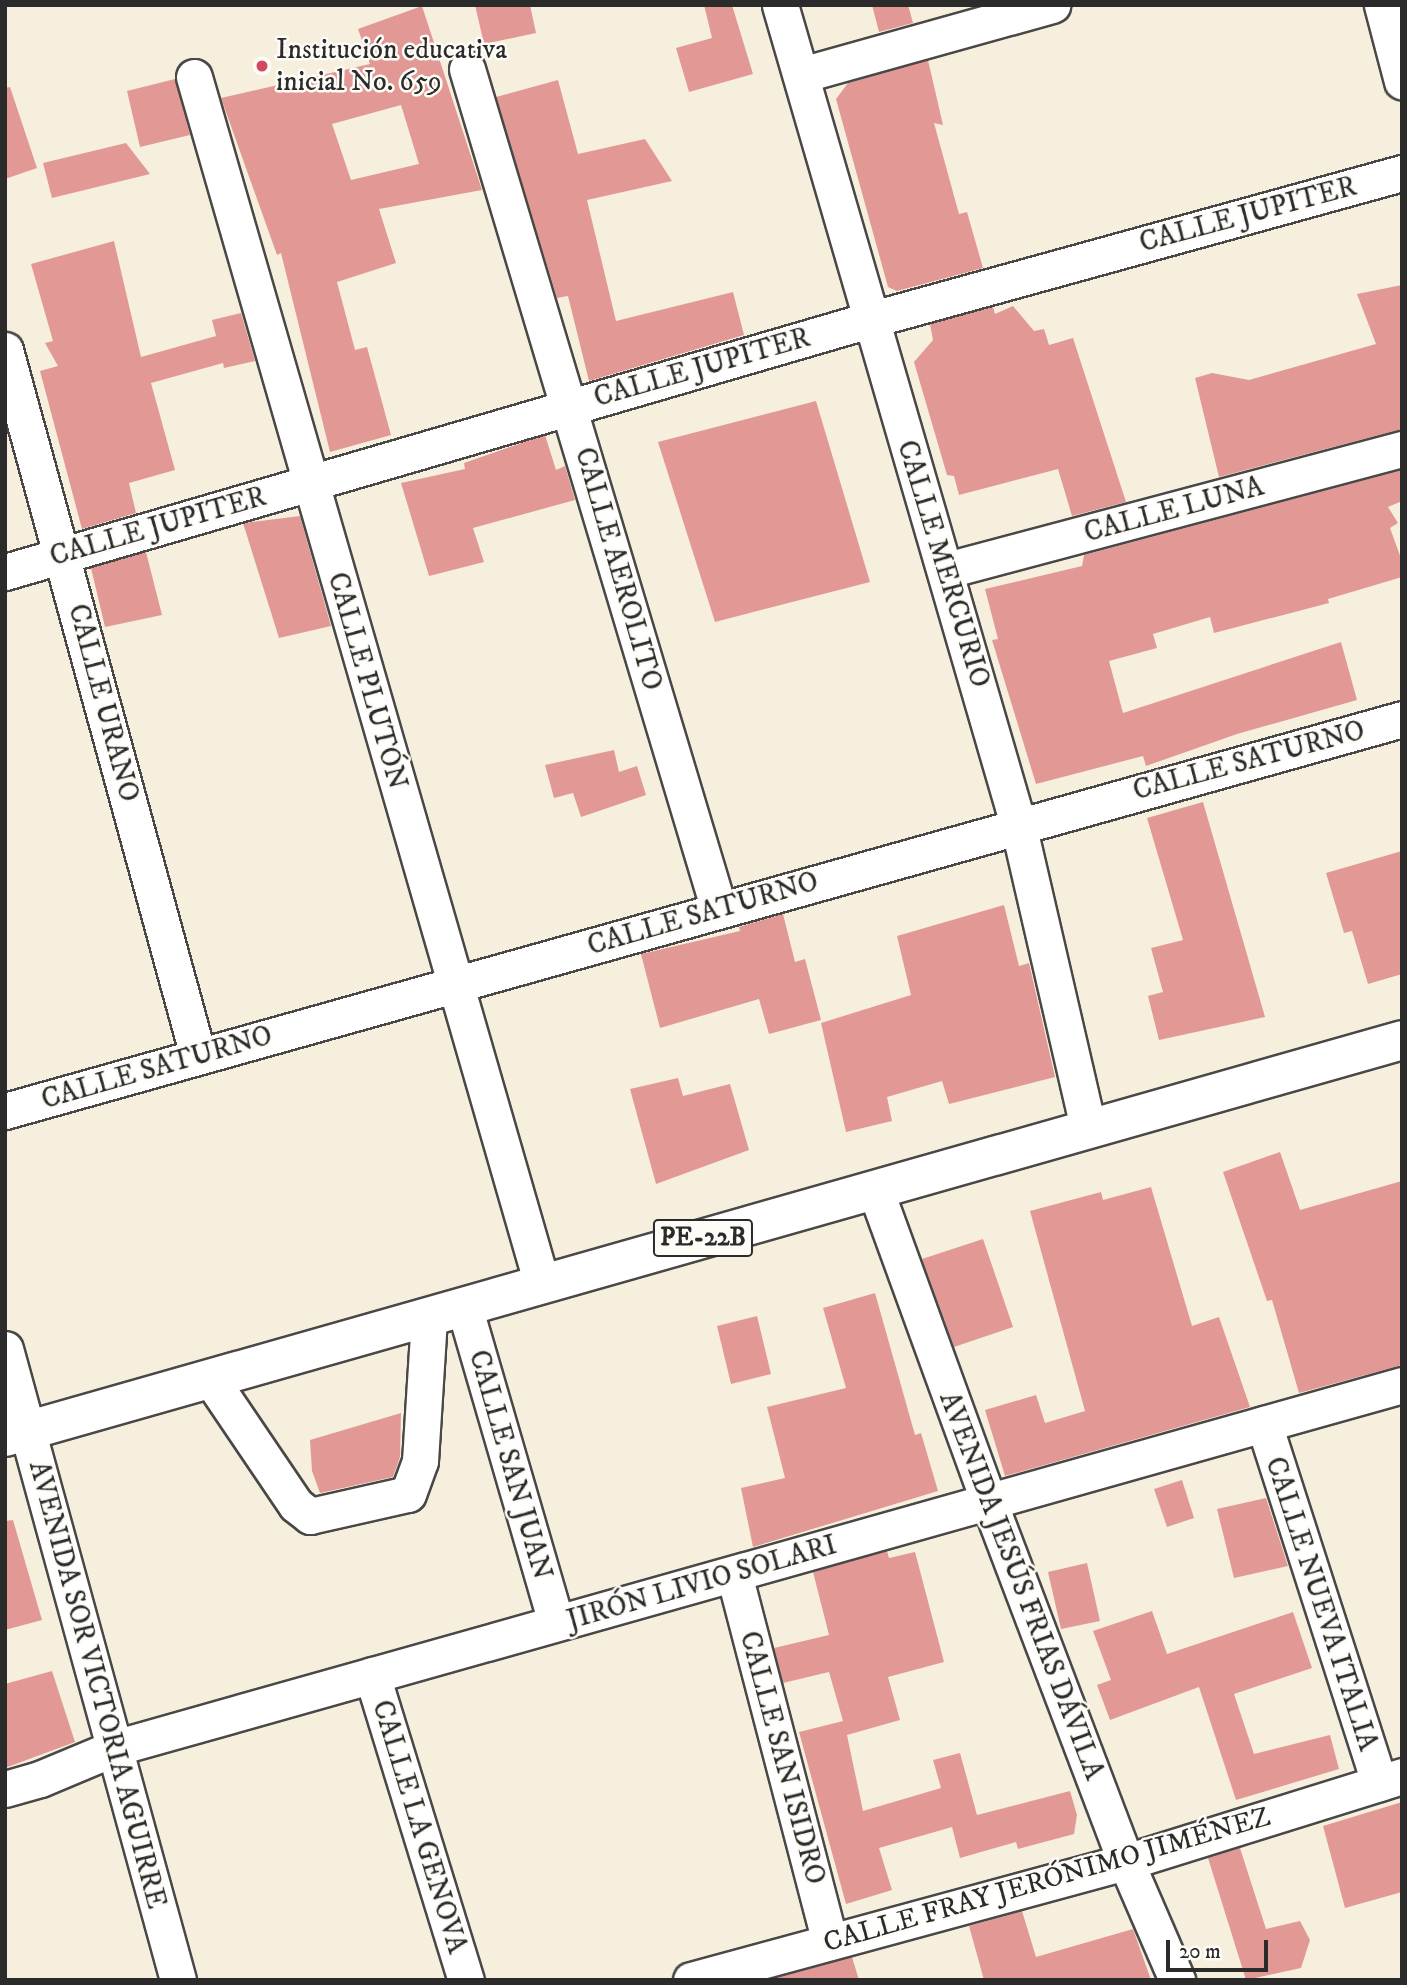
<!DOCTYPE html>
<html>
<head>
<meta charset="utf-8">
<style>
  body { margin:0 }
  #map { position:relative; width:1407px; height:1985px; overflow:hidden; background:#f6efdd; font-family:"IM FELL DW Pica",serif }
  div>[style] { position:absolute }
  .building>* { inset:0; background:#e29996 }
  .roads { filter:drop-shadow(2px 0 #494846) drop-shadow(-2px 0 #494846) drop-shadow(0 2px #494846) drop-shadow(0 -2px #494846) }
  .minor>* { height:35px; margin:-17.5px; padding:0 17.5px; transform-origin:17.5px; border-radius:17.5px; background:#fff }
  .highway>* { height:38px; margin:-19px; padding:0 19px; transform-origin:19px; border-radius:19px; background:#fff }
  .dots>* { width:19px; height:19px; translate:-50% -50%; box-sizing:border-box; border:4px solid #fdfcf7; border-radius:50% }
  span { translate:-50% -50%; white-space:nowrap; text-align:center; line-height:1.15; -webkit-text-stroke:5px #fdfcf7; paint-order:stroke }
  .shield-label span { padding:2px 5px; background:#fdfcf7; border:2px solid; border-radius:5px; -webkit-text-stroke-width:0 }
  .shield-label { font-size:26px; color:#2b2b2b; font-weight:700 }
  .poi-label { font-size:28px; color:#2b2b2b }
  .left { translate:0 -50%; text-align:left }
  .street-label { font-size:28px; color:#2b2b2b }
  .frame { position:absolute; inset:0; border:7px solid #2b2b2b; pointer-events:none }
  .scale { position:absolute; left:1166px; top:1940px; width:102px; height:32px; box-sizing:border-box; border:4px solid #2b2b2b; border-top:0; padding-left:9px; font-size:21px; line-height:24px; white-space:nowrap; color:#2b2b2b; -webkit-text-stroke:5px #fdfcf7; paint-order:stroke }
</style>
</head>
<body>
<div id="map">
  <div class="building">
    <i style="clip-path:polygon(475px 5px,530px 5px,536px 33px,484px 44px)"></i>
    <i style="clip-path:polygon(704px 5px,732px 5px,753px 74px,689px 92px,676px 48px,712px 38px)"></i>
    <i style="clip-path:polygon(872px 5px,908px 5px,913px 23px,879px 32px)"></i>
    <i style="clip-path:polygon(evenodd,422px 6px,482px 190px,379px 209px,396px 263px,337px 282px,355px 350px,367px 347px,391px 435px,330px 452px,281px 253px,277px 255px,221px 98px,370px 64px,358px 29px,422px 6px,401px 105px,419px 164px,351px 180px,332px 124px,401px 105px)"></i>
    <i style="clip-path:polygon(928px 60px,943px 125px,934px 123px,959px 214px,967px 212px,983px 268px,897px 291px,888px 287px,836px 99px,848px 83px)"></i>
    <i style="clip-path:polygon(175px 79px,190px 135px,140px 147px,127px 91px)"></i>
    <i style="clip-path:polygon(558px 80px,578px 154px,645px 139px,672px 181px,587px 200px,616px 321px,733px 292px,744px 335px,589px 381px,568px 296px,557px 298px,496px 97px)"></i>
    <i style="clip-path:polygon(10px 87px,37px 168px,5px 179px,5px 88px)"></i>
    <i style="clip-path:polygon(126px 143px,150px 174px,52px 198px,43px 163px)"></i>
    <i style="clip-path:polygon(114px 241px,141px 357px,216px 336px,212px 320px,241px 313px,255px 361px,224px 368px,223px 363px,151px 383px,175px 470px,129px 483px,136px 513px,82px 529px,40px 371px,58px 366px,45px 343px,53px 341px,31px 264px)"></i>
    <i style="clip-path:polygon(1402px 285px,1402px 429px,1219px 477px,1195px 378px,1212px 373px,1249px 380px,1376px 344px,1357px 294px)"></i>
    <i style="clip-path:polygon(1013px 306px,1034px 331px,1044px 329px,1049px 345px,1073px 338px,1126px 502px,1072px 516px,1058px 469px,959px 495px,954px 476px,947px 475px,914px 362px,933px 340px,930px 324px,993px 307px,995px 314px)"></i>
    <i style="clip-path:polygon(816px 401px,870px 582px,715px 622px,658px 442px)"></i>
    <i style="clip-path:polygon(545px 435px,556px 470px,565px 466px,575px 500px,473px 528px,484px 562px,429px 576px,401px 483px,465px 469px,464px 463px)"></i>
    <i style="clip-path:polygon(1402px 470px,1402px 501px,1388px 507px,1398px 523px,1390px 528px,1402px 561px,1402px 577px,1328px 599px,1329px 603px,1214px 633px,1210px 617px,1153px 634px,1157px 648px,1109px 661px,1123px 713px,1341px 642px,1357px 700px,1237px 734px,1146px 766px,1143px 756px,1036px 784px,992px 640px,998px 639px,985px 589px,1082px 566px,1084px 555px)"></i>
    <i style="clip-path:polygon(300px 516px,331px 626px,279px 638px,243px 523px)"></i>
    <i style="clip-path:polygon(146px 552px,162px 615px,105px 627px,91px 568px)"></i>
    <i style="clip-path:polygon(614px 750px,619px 772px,637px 766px,646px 795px,581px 817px,573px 793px,554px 798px,545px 765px)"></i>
    <i style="clip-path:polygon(1203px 802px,1265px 1017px,1159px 1040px,1148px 996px,1163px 992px,1151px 948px,1183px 940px,1147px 818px)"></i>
    <i style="clip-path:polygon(1402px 851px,1402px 974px,1368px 984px,1352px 931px,1344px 933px,1326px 873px)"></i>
    <i style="clip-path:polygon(1004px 905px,1019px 966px,1029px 963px,1055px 1077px,949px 1104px,942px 1081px,887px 1097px,892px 1121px,846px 1132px,821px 1023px,911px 995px,897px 936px)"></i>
    <i style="clip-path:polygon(783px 914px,795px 962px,805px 959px,821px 1020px,769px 1034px,759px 999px,660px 1028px,641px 954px,740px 931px,739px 927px)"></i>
    <i style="clip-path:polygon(678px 1078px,683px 1096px,730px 1084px,749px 1150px,656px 1184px,630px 1089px)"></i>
    <i style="clip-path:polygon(1280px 1152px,1300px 1210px,1402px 1181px,1402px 1365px,1299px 1393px,1272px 1300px,1267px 1301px,1223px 1172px)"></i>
    <i style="clip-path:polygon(1151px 1187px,1192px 1326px,1219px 1317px,1250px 1407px,1005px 1476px,985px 1410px,1036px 1395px,1045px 1423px,1085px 1411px,1030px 1211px,1101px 1192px,1103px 1200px)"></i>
    <i style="clip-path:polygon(983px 1239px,1013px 1327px,954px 1347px,922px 1259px)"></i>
    <i style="clip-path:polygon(875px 1293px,915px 1435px,921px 1433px,938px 1491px,753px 1547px,741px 1488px,785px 1478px,767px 1407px,846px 1388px,823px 1308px)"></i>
    <i style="clip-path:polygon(757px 1316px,771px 1374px,731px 1384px,717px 1326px)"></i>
    <i style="clip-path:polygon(401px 1413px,400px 1457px,393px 1477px,320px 1493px,312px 1471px,310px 1440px)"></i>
    <i style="clip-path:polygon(1182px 1480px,1194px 1518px,1167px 1527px,1154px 1489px)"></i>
    <i style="clip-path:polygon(1266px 1498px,1288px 1566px,1234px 1578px,1217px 1509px)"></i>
    <i style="clip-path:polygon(13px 1520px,42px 1620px,5px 1630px,5px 1521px)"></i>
    <i style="clip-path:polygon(887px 1551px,889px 1558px,915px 1552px,944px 1662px,888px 1677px,900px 1720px,847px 1735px,863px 1811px,941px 1788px,933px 1760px,960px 1753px,977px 1815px,1070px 1791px,1077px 1815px,1074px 1834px,1018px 1849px,1016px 1842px,960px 1858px,952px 1827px,879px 1848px,892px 1890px,846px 1904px,799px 1732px,843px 1721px,829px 1672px,783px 1683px,774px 1648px,829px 1635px,813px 1572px)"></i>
    <i style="clip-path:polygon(1087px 1563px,1100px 1621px,1061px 1629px,1048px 1572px)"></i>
    <i style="clip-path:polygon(1152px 1611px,1167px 1654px,1293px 1612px,1312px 1668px,1234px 1694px,1254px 1754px,1330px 1735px,1339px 1769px,1236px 1800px,1199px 1687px,1110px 1720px,1097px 1685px,1111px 1680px,1093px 1631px)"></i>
    <i style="clip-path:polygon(52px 1671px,75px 1742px,5px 1768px,5px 1684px)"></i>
    <i style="clip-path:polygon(1402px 1802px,1402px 1892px,1345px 1908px,1323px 1826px)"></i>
    <i style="clip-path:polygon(1240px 1848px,1266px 1929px,1300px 1921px,1310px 1940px,1301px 1968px,1246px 1980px,1208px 1858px)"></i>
    <i style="clip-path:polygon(1022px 1911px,1036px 1957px,1133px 1929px,1151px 1980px,984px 1980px,969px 1926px)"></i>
    <i style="clip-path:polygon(852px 1957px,859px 1980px,774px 1980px,773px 1979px)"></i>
  </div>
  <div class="roads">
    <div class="minor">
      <i style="left:780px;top:5px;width:853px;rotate:73.8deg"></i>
      <i style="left:1018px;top:824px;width:312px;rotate:77deg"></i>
      <i style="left:1382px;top:5px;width:79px;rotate:75.3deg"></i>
      <i style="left:467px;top:69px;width:878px;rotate:73.32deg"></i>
      <i style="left:801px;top:75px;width:261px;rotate:-15.6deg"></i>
      <i style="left:194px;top:77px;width:1256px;rotate:73.92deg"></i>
      <i style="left:5px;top:350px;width:732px;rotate:74.71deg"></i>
      <i style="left:947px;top:570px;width:471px;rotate:-14.9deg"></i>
      <i style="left:5px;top:572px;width:900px;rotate:-16.26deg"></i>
      <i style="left:869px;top:320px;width:553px;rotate:-15.42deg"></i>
      <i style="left:5px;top:1111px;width:1451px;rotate:-15.67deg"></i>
      <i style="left:875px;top:1189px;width:333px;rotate:70deg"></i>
      <i style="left:989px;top:1502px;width:385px;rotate:69.2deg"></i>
      <i style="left:1126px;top:1862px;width:129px;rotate:66.6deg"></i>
      <i style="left:464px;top:1306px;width:330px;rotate:73.8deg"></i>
      <i style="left:5px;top:1349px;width:654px;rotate:74.67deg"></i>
      <i style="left:210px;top:1378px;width:153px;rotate:55.9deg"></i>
      <i style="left:296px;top:1505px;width:18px;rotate:38deg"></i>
      <i style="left:310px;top:1516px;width:100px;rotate:-12.7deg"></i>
      <i style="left:408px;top:1494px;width:35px;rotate:-70deg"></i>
      <i style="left:420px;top:1461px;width:145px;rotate:-86.4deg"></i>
      <i style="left:1264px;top:1424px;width:377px;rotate:72.2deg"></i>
      <i style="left:734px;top:1574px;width:380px;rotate:75.4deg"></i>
      <i style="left:372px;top:1675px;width:319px;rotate:72.9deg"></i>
      <i style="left:5px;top:1789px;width:36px;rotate:-16deg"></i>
      <i style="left:40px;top:1779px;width:80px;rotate:-22.7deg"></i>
      <i style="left:114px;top:1748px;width:1338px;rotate:-15.74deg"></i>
      <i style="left:691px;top:1980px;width:451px;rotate:-15.2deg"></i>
      <i style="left:1126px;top:1862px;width:289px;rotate:-17.3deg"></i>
    </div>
    <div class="highway">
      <i style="left:5px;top:1437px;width:1452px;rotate:-15.86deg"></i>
    </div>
  </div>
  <div class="dots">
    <i style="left:262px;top:66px;background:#d1495b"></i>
  </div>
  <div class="shield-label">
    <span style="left:703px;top:1238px">PE-22B</span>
  </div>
  <div class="poi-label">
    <span class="left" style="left:276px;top:66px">Institución educativa<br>inicial No. 659</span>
  </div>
  <div class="street-label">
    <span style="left:1248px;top:215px;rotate:-15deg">CALLE JUPITER</span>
    <span style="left:702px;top:368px;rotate:-16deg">CALLE JUPITER</span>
    <span style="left:1174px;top:510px;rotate:-15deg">CALLE LUNA</span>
    <span style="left:158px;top:527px;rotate:-16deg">CALLE JUPITER</span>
    <span style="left:943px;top:564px;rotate:73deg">CALLE MERCURIO</span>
    <span style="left:618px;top:569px;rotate:74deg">CALLE AEROLITO</span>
    <span style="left:367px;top:681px;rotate:74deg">CALLE PLUTÓN</span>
    <span style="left:103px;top:703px;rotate:75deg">CALLE URANO</span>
    <span style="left:1249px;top:761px;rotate:-15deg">CALLE SATURNO</span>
    <span style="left:703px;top:914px;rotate:-16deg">CALLE SATURNO</span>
    <span style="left:157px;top:1068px;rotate:-16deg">CALLE SATURNO</span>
    <span style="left:510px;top:1465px;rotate:74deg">CALLE SAN JUAN</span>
    <span style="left:702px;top:1583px;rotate:-16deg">JIRÓN LIVIO SOLARI</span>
    <span style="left:1021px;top:1586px;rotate:69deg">AVENIDA JESÚS FRIAS DÁVILA</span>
    <span style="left:1321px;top:1604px;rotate:72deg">CALLE NUEVA ITALIA</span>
    <span style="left:97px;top:1685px;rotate:75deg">AVENIDA SOR VICTORIA AGUIRRE</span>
    <span style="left:782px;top:1758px;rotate:75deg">CALLE SAN ISIDRO</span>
    <span style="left:419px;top:1827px;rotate:73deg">CALLE LA GENOVA</span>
    <span style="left:1047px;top:1880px;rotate:-16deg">CALLE FRAY JERÓNIMO JIMÉNEZ</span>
  </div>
  <div class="frame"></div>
  <div class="scale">20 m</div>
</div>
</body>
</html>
